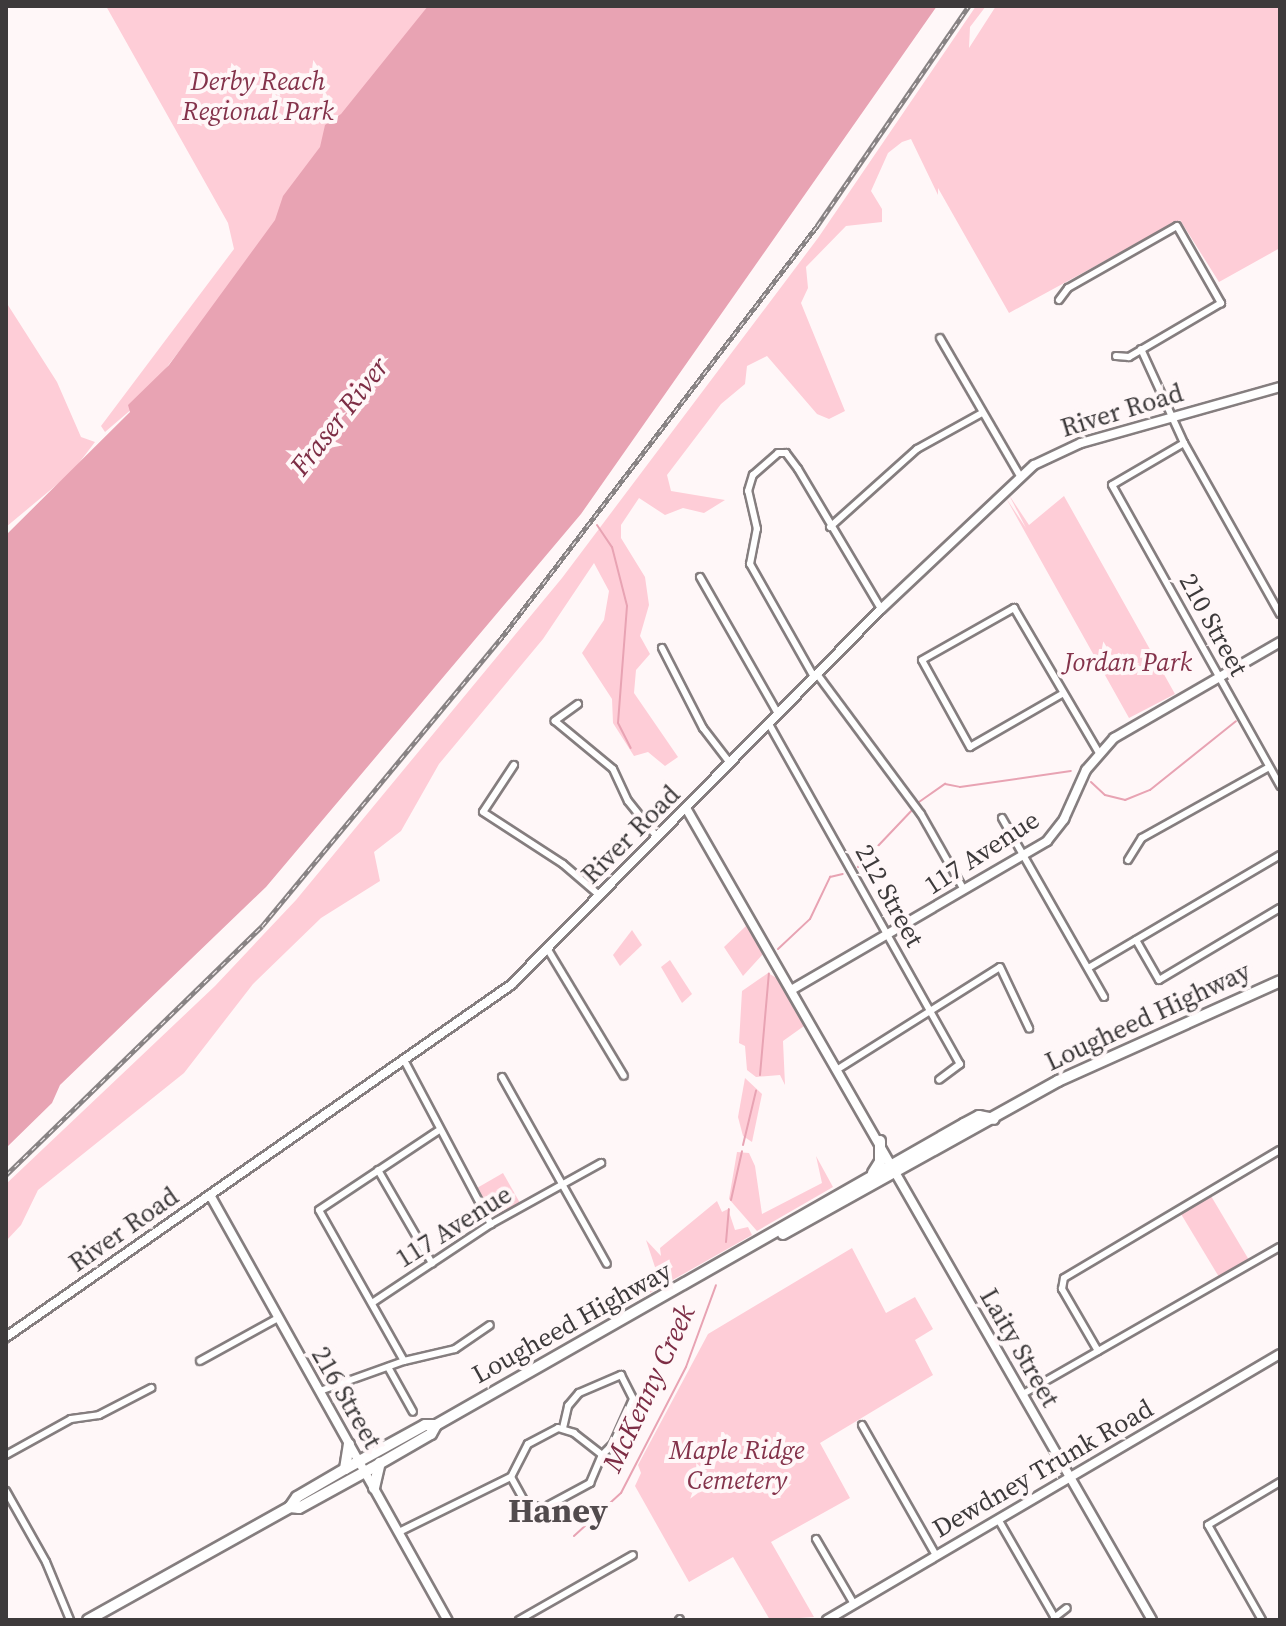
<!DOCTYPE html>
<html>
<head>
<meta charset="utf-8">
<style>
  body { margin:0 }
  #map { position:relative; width:1286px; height:1626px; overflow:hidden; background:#fff7f8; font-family:"Source Serif 4",serif }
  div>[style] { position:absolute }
  .green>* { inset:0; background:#fecdd7 }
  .water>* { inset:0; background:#e8a3b3 }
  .stream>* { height:2px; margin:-1px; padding:0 1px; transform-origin:1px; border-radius:1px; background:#e8a3b3 }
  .roads { filter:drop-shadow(2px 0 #857e7f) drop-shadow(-2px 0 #857e7f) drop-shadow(0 2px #857e7f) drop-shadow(0 -2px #857e7f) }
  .street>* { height:6px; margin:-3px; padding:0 3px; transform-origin:3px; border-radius:3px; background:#fff }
  .secondary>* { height:8px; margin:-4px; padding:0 4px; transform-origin:4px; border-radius:4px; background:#fff }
  .highway>* { height:10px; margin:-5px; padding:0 5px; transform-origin:5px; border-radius:5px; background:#fff }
  .rail>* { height:5px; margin-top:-2.5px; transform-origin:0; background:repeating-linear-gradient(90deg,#fff7f8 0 6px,#888384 0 12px); box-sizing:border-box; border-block:2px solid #888384 }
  span { translate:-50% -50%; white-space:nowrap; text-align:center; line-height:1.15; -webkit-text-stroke:8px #fff7f8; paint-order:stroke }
  .park-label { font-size:26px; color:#84334b; font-style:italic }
  .street-label { font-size:26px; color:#3d3a3b }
  .water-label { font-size:28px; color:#7d2d45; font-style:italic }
  .district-label { font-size:34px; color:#524b4d; font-weight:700 }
  .frame { position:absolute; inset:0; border:8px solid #3d3a3b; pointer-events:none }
</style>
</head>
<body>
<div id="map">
  <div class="green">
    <i style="clip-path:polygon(106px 6px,428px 6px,298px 197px,140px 402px,105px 432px,101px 426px,234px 249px,228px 223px)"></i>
    <i style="clip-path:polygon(976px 6px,986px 6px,970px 27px,969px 48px,996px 6px,1280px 6px,1280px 248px,1219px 282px,1180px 220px,1009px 313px,938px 188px,938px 195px,911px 139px,902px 142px,888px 153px,871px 191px,882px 209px,882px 222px,846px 226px,806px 267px,808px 288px,801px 303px,845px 411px,829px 419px,817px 414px,767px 356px,747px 366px,745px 384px,721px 404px,667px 475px,671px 491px,725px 500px,704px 513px,683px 508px,665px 515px,639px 498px,621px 525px,621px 538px,645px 577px,649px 605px,640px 636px,650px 654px,636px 670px,634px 693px,678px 757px,665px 766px,648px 752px,634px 756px,613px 723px,612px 699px,582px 653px,604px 620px,609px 591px,594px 563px,543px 639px,439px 764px,401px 831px,374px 852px,380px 881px,321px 918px,253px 984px,184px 1073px,38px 1190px,21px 1225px,6px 1241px,6px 1184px,215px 986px,296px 900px,562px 578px,818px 238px)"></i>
    <i style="clip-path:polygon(6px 302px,57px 382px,81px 437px,95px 442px,72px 472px,6px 527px)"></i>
    <i style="clip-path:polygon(1009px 495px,1029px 525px,1064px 496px,1175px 694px,1129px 718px,1006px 498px,1026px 528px)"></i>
    <i style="clip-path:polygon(742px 906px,763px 954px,743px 976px,724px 947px,746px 926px,736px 907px)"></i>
    <i style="clip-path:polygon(632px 930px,642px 945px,620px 966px,613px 955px)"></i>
    <i style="clip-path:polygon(670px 960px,692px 994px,682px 1003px,661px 967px)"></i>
    <i style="clip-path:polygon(768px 973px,780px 980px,804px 1026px,783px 1041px,785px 1085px,780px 1075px,756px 1077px,747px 1070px,745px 1046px,739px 1043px,742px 991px)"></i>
    <i style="clip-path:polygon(745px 1078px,762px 1094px,752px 1142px,743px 1136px,738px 1117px)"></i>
    <i style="clip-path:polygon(737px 1152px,749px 1153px,755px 1166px,762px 1214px,822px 1183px,816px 1156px,833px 1187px,757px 1231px,729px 1199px)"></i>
    <i style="clip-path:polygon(503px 1173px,520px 1203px,494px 1218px,477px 1188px)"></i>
    <i style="clip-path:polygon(1211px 1196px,1249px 1260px,1219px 1277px,1181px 1214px)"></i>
    <i style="clip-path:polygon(717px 1201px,722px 1212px,728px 1209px,735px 1230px,748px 1227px,752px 1235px,595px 1324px,599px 1310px,658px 1276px,646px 1240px,661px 1256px,660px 1248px)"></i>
    <i style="clip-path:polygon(852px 1248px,886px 1313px,915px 1297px,933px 1329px,915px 1340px,933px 1375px,820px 1443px,850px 1498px,771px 1542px,814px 1617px,770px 1620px,733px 1557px,689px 1582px,635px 1486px,641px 1473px,638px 1465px,708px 1334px)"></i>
  </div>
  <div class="water">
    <i style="clip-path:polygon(428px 6px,937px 6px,581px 514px,266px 887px,60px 1085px,52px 1103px,6px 1148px,6px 535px,130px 412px,128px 405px,169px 365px,275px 220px,283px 196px,320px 147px,325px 125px,341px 114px)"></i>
  </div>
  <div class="stream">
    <i style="left:6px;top:311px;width:10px;rotate:90deg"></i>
    <i style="left:597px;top:525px;width:27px;rotate:56deg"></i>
    <i style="left:612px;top:547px;width:61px;rotate:75.7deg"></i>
    <i style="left:627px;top:606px;width:117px;rotate:94.4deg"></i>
    <i style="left:618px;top:723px;width:28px;rotate:63deg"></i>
    <i style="left:1091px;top:782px;width:19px;rotate:43deg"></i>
    <i style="left:1105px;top:795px;width:21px;rotate:14deg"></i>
    <i style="left:1125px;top:800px;width:27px;rotate:-22deg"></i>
    <i style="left:1150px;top:790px;width:110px;rotate:-38.7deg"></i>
    <i style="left:919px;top:802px;width:32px;rotate:-35deg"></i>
    <i style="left:945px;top:784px;width:15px;rotate:11deg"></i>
    <i style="left:960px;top:787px;width:112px;rotate:-8.2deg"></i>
    <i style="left:858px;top:867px;width:79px;rotate:-46.5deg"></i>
    <i style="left:778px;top:949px;width:44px;rotate:-43.2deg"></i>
    <i style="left:810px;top:919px;width:47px;rotate:-64.5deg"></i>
    <i style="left:830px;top:877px;width:13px;rotate:-13deg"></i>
    <i style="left:760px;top:1075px;width:102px;rotate:-85deg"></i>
    <i style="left:743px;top:1145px;width:56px;rotate:-76.5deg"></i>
    <i style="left:731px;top:1200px;width:50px;rotate:-77.3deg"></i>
    <i style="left:726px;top:1242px;width:33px;rotate:-85deg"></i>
    <i style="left:574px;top:1536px;width:64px;rotate:-42.5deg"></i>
    <i style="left:621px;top:1493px;width:142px;rotate:-62.7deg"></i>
    <i style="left:686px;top:1367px;width:87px;rotate:-69.9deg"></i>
  </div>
  <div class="roads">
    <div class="street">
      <i style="left:1059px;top:300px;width:15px;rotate:-53deg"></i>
      <i style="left:1068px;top:288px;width:125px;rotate:-29.6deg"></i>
      <i style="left:1177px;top:226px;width:89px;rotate:60.3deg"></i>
      <i style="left:1221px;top:303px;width:107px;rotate:149.6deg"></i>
      <i style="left:1129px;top:357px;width:13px;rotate:-176deg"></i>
      <i style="left:940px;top:338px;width:160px;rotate:59.9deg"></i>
      <i style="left:1141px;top:349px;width:103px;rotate:65.4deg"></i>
      <i style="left:1184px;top:443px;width:196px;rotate:60.7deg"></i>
      <i style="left:1184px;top:443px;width:83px;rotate:149.7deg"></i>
      <i style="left:1112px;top:485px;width:345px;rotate:60.8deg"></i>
      <i style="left:830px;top:527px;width:117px;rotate:-41.9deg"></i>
      <i style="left:917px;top:449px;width:74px;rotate:-29deg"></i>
      <i style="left:700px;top:577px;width:158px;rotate:60.3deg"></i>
      <i style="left:662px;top:648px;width:90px;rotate:62.9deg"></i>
      <i style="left:703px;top:728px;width:44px;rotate:52.4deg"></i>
      <i style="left:817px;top:674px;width:174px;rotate:53.4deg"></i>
      <i style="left:921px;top:814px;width:87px;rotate:60.5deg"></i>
      <i style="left:814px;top:677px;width:130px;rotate:-119.5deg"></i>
      <i style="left:750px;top:564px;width:36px;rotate:-79deg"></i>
      <i style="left:757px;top:529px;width:39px;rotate:-103deg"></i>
      <i style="left:748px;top:491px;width:17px;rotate:-73deg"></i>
      <i style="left:753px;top:475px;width:33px;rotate:-41deg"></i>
      <i style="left:778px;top:453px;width:8px"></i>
      <i style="left:786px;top:453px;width:20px;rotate:53deg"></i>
      <i style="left:798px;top:469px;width:163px;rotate:59.3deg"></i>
      <i style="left:1062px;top:694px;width:106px;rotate:150.1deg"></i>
      <i style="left:970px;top:747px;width:99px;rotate:-118.9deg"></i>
      <i style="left:922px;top:660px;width:106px;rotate:-29.5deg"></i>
      <i style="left:1014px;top:608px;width:168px;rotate:59.6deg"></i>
      <i style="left:578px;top:704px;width:29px;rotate:144deg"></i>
      <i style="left:555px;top:721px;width:75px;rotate:39.6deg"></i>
      <i style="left:613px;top:769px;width:35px;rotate:65deg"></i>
      <i style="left:628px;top:801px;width:46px;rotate:51.1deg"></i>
      <i style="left:769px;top:724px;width:390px;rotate:60.7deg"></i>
      <i style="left:960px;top:1064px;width:26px;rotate:143deg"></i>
      <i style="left:514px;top:765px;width:56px;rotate:123.4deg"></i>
      <i style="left:483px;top:812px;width:95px;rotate:33deg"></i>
      <i style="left:563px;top:864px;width:48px;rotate:40.7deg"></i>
      <i style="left:1002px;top:818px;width:206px;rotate:60.3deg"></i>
      <i style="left:1128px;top:860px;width:26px;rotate:-58deg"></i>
      <i style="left:1142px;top:838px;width:145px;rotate:-29.2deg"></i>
      <i style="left:1136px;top:940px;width:46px;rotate:60.1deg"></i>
      <i style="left:1159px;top:980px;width:141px;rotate:-30.8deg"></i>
      <i style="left:547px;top:948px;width:149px;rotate:59deg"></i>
      <i style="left:1090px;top:967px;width:221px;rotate:-30.5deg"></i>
      <i style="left:404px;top:1060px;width:186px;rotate:62.1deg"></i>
      <i style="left:838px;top:1069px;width:191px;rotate:-32.2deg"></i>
      <i style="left:1000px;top:967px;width:68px;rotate:64.6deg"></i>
      <i style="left:502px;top:1077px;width:214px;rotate:60.7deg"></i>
      <i style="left:378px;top:1170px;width:108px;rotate:59.9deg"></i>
      <i style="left:372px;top:1303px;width:143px;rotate:-33.6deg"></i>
      <i style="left:491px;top:1224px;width:126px;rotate:-29deg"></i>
      <i style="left:1098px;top:1351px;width:72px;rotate:-120.1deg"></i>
      <i style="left:1062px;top:1289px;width:11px;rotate:-80deg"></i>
      <i style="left:1064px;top:1278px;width:251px;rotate:-30.7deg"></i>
      <i style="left:200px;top:1361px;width:89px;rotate:-28.9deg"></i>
      <i style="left:404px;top:1361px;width:173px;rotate:-119.4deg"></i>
      <i style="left:319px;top:1210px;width:143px;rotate:-33.6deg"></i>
      <i style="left:388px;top:1367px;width:51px;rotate:60.9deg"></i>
      <i style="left:320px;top:1391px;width:89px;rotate:-19.7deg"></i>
      <i style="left:404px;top:1361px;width:52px;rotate:-13.2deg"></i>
      <i style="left:455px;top:1349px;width:42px;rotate:-34.4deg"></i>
      <i style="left:1023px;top:1394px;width:296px;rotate:-29.8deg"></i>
      <i style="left:862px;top:1425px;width:150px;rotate:60.4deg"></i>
      <i style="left:563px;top:1428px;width:23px;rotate:-77deg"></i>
      <i style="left:568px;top:1406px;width:17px;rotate:-50deg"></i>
      <i style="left:579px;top:1393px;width:46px;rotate:-23.2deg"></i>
      <i style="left:621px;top:1375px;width:27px;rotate:63deg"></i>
      <i style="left:633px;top:1399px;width:49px;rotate:114deg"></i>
      <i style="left:613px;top:1444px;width:16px;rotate:135deg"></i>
      <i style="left:6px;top:1455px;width:74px;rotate:-29deg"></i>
      <i style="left:71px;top:1419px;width:28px;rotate:-8deg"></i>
      <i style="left:99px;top:1415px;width:59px;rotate:-27.4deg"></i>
      <i style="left:511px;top:1477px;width:29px;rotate:61deg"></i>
      <i style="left:525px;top:1502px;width:18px;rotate:22deg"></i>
      <i style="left:542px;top:1509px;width:55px;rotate:-28.4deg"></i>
      <i style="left:590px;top:1483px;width:30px;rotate:-67deg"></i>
      <i style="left:6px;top:1491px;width:81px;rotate:60.6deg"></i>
      <i style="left:46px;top:1562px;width:63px;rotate:67.5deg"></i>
      <i style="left:998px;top:1519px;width:114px;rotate:60.1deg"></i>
      <i style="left:399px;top:1532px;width:125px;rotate:-26.2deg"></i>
      <i style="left:511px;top:1477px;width:37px;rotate:-63deg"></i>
      <i style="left:528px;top:1444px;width:34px;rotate:-28deg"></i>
      <i style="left:558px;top:1428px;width:17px;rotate:17deg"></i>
      <i style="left:574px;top:1433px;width:36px;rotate:38deg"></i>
      <i style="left:816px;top:1539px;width:75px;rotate:59.7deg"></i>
      <i style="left:1054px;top:1618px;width:16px;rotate:-38deg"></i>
      <i style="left:519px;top:1620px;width:131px;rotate:-29.7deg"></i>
      <i style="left:679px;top:1620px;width:1px;rotate:-45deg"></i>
      <i style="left:1262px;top:1620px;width:109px;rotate:-119.6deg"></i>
      <i style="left:1208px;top:1525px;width:84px;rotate:-30.8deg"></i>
    </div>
    <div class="secondary">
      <i style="left:686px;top:808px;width:936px;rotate:60.15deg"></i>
      <i style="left:793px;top:989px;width:294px;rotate:-30.2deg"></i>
      <i style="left:1047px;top:841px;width:28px;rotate:-52deg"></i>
      <i style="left:1064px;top:819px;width:54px;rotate:-65.8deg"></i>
      <i style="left:1086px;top:770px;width:43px;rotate:-48.8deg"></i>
      <i style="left:1114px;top:738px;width:192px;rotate:-30deg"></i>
      <i style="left:210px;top:1195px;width:487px;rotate:60.8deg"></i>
      <i style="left:6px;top:1337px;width:616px;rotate:-34.88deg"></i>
      <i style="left:511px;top:985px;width:528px;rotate:-45.46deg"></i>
      <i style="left:881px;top:609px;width:210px;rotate:-43.3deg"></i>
      <i style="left:1034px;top:465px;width:52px;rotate:-25.1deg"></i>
      <i style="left:1081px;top:443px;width:207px;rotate:-15.7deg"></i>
      <i style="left:827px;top:1620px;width:525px;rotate:-30.42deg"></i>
    </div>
    <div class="highway">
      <i style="left:873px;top:1173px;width:13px;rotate:-58deg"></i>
      <i style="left:880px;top:1162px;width:21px;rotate:-90deg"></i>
      <i style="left:783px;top:1234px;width:315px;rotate:-29.1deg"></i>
      <i style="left:1058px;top:1081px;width:243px;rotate:-24.2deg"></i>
      <i style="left:345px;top:1469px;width:25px;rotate:-81deg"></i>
      <i style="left:374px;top:1488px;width:26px;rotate:-77deg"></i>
      <i style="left:290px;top:1507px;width:9px;rotate:6deg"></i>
      <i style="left:299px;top:1508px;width:83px;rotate:-28.7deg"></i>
      <i style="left:372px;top:1468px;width:68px;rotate:-30deg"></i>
      <i style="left:431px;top:1434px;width:10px;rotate:-61deg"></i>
      <i style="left:88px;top:1620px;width:231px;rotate:-29.2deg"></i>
      <i style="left:290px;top:1507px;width:12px;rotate:-55deg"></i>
      <i style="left:297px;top:1497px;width:56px;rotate:-30.3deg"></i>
      <i style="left:345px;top:1469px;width:91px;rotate:-28.8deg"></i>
      <i style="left:425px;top:1425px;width:11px"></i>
      <i style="left:436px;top:1425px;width:608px;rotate:-29.69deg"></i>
      <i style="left:964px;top:1124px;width:17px;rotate:-28deg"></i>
      <i style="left:979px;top:1116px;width:15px;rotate:11deg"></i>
    </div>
  </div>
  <div class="rail">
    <i style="left:6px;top:1175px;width:357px;rotate:-44.2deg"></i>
    <i style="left:262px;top:926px;width:371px;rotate:-50.3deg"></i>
    <i style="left:499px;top:641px;width:523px;rotate:-52.54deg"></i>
    <i style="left:817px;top:226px;width:267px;rotate:-55.4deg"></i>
  </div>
  <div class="park-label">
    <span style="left:258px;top:97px">Derby Reach<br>Regional Park</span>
    <span style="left:1128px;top:663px">Jordan Park</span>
    <span style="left:737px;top:1466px">Maple Ridge<br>Cemetery</span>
  </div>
  <div class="street-label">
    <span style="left:1122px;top:411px;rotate:-17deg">River Road</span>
    <span style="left:1213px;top:625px;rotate:61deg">210 Street</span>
    <span style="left:631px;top:835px;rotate:-45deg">River Road</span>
    <span style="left:982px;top:853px;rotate:-33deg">117 Avenue</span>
    <span style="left:889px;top:896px;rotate:61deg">212 Street</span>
    <span style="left:1148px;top:1017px;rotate:-25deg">Lougheed Highway</span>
    <span style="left:454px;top:1227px;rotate:-32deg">117 Avenue</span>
    <span style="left:124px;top:1230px;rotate:-35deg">River Road</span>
    <span style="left:572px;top:1323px;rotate:-29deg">Lougheed Highway</span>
    <span style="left:1019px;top:1348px;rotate:60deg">Laity Street</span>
    <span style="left:346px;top:1398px;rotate:60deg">216 Street</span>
    <span style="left:1043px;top:1469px;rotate:-30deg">Dewdney Trunk Road</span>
  </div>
  <div class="water-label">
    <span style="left:339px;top:416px;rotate:-52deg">Fraser River</span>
    <span style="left:648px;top:1388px;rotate:-65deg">McKenny Creek</span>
  </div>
  <div class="district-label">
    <span style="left:558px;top:1511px">Haney</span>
  </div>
  <div class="frame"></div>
</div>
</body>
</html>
